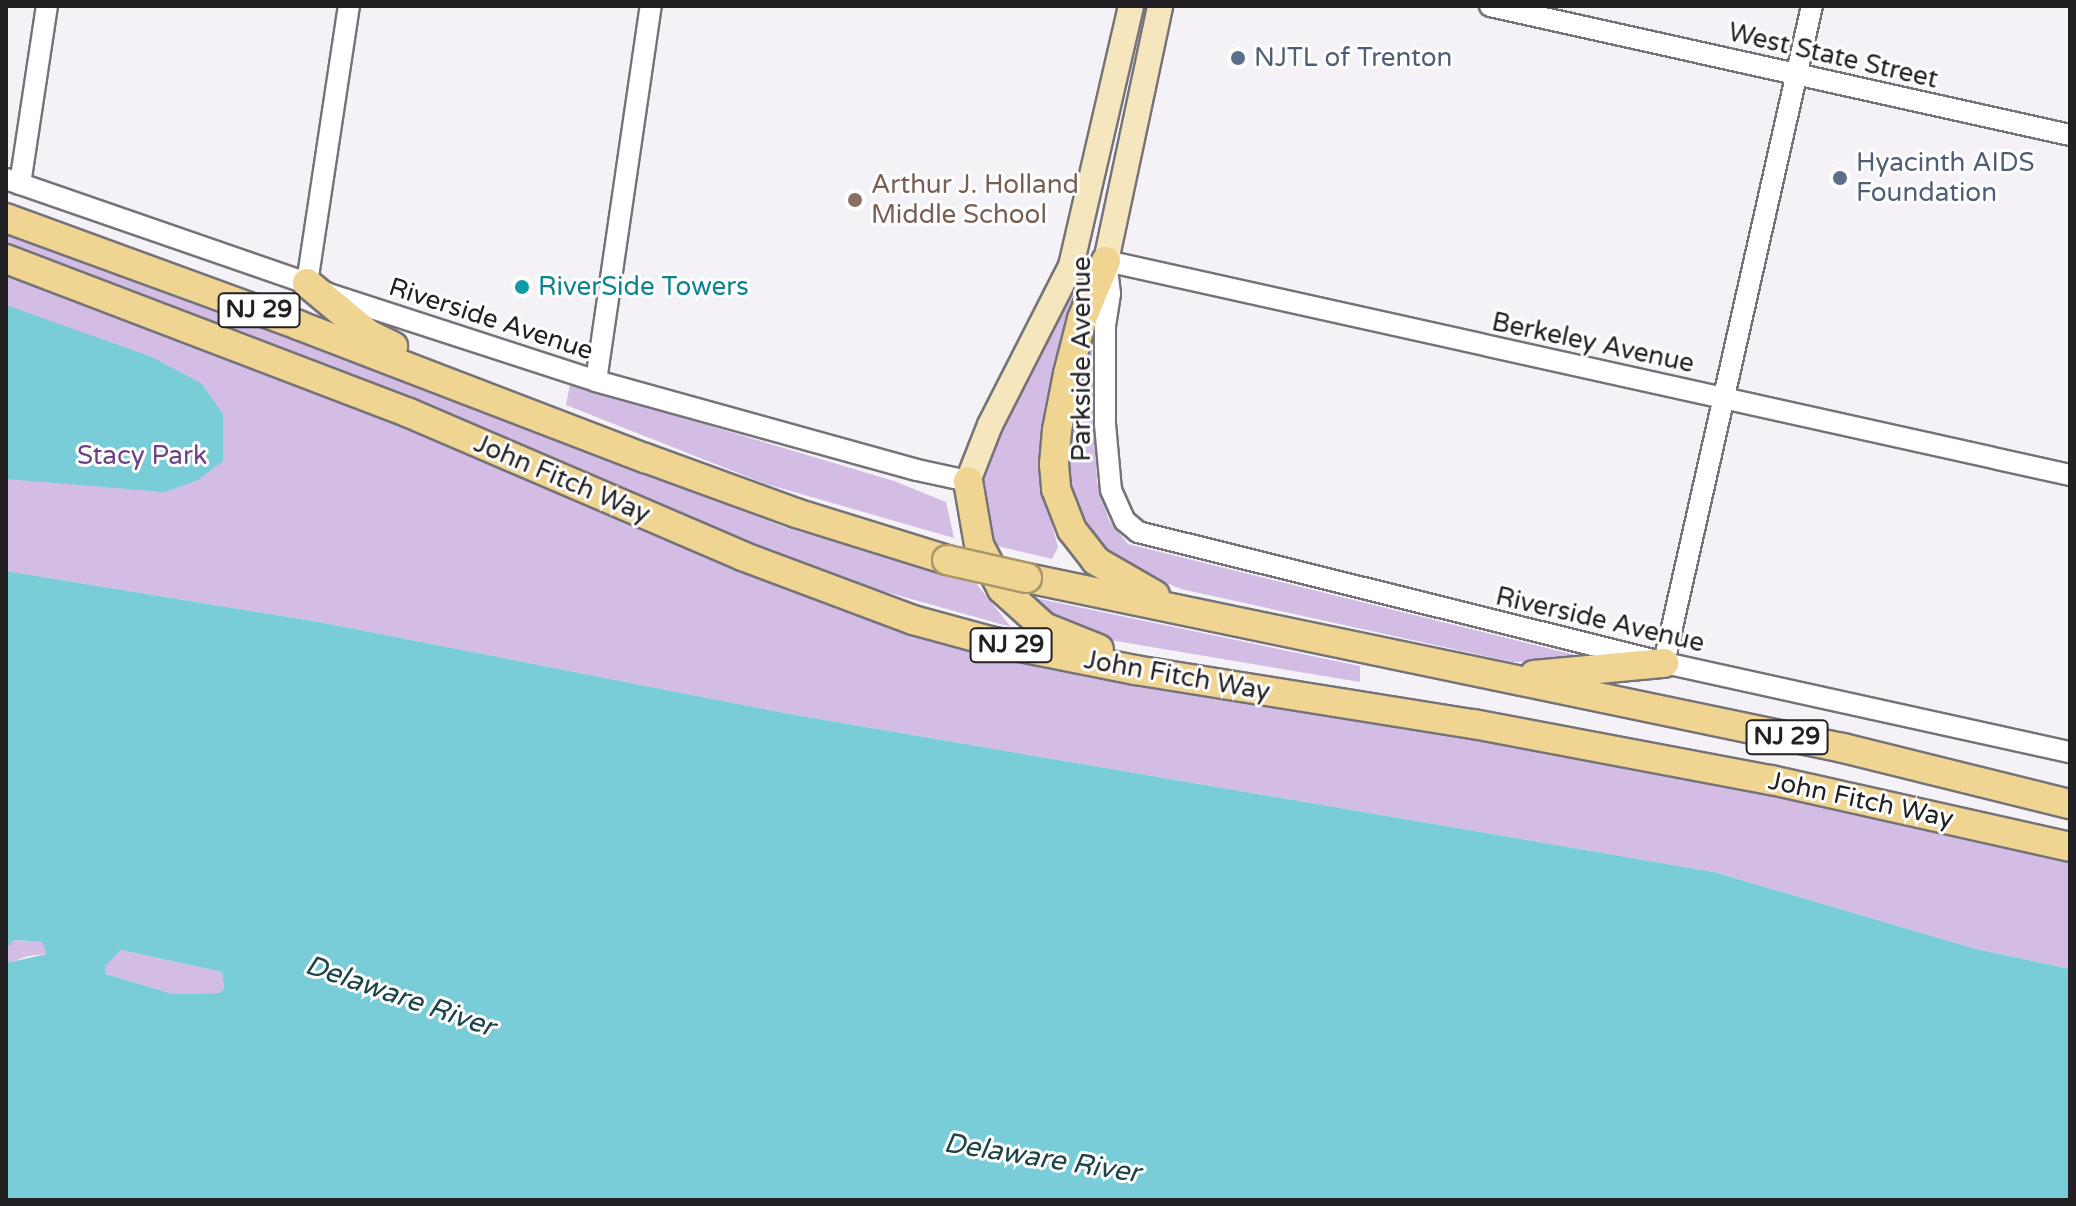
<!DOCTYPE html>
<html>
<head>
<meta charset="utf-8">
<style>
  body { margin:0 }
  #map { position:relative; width:2076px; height:1206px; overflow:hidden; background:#f5f2f7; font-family:"Varela Round",sans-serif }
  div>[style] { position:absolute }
  .green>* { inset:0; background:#d3bde5 }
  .water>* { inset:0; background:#79cdd9 }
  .roads { filter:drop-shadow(2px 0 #757378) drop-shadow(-2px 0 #757378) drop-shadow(0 2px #757378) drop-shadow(0 -2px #757378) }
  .minor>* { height:20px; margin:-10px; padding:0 10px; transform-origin:10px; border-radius:10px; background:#fff }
  .major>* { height:24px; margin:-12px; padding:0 12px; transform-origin:12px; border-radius:12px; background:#f6e6be }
  .highway>* { height:28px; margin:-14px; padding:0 14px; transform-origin:14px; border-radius:14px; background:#f0d592 }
  .bridges { filter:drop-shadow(2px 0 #a8966b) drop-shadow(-2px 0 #a8966b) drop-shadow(0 2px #a8966b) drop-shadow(0 -2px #a8966b) }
  .highway-bridge>* { height:28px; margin:-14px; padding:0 14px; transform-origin:14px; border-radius:14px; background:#f0d592 }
  .dots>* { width:22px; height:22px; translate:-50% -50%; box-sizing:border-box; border:4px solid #fff; border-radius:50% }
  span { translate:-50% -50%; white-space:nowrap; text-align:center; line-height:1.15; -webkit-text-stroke:6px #fff; paint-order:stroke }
  .shield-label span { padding:2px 6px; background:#fff; border:2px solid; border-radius:6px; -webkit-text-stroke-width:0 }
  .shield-label { font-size:24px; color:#212022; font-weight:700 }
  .street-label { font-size:26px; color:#212022 }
  .service-label { font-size:26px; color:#4e5e75 }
  .left { translate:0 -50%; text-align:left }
  .education-label { font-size:26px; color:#785e54 }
  .culture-label { font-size:26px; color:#0d838f }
  .park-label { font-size:26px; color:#6a4386 }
  .water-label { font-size:28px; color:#1c4449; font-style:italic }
  .frame { position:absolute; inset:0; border:8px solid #212022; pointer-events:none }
</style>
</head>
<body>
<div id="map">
  <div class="green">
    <i style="clip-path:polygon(6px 234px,267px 328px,787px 528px,975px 582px,1011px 627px,872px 588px,766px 549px,422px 401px,6px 244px)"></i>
    <i style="clip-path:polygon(6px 259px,913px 620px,2070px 847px,2070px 969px,1976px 949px,1714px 872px,790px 714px,319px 622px,6px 571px)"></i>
    <i style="clip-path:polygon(1072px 291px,1075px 299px,1044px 420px,1038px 470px,1058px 547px,1052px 559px,989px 544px,981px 481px,1001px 421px)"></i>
    <i style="clip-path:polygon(1094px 313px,1092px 359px,1097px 482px,1109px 520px,1128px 544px,1595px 660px,1512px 662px,1181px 589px,1120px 563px,1086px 529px,1067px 487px,1066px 420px)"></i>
    <i style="clip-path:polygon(570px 384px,894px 481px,946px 502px,954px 538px,766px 484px,566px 405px)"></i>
    <i style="clip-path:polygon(1021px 595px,1360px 666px,1360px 682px,1080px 635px)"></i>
    <i style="clip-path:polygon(13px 940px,43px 942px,48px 954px,28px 956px,6px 964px,6px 949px)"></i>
    <i style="clip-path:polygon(121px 950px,222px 972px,224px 989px,219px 993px,173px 994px,106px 974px,104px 966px)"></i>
  </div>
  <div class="water">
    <i style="clip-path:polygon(6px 305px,152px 357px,202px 384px,223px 414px,223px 461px,198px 480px,165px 492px,6px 479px)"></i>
    <i style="clip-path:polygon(evenodd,6px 571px,319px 622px,790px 714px,1714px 872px,1976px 949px,2070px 969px,2070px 1200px,6px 1200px,6px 963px,47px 954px,42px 942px,14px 940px,6px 949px,6px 571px,121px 950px,222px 972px,224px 989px,219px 993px,173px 994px,106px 974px,105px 966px,121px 950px)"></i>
  </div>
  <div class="roads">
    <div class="minor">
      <i style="left:1490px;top:6px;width:594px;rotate:12.54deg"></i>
      <i style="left:6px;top:179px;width:318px;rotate:19.1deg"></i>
      <i style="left:307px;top:283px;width:25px;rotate:27deg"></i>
      <i style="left:329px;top:294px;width:281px;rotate:18deg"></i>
      <i style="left:596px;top:381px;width:333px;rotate:15.5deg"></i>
      <i style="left:917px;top:470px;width:52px;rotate:12.2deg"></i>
      <i style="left:20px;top:184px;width:180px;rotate:-81.4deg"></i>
      <i style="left:307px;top:283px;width:280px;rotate:-81.4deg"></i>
      <i style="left:596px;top:381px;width:379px;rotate:-81.7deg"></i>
      <i style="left:2070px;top:475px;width:987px;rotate:-167.48deg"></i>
      <i style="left:1106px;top:261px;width:33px;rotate:83deg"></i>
      <i style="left:1110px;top:294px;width:32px;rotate:99deg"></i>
      <i style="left:1105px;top:326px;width:98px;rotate:90deg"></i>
      <i style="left:1105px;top:424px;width:66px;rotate:84.8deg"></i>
      <i style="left:1111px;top:490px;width:34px;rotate:66deg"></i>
      <i style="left:1125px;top:521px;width:17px;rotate:40deg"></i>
      <i style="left:1138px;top:532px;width:547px;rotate:13.96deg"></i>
      <i style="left:1669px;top:664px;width:411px;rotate:12.4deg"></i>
      <i style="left:1664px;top:663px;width:673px;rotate:-77.31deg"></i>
    </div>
    <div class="major">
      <i style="left:1106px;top:261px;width:261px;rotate:-78deg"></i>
      <i style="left:968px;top:481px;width:60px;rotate:-68.6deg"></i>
      <i style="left:990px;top:425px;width:178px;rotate:-63deg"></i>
      <i style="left:1071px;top:266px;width:267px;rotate:-77deg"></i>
    </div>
    <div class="highway">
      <i style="left:6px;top:218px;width:311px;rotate:20.1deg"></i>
      <i style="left:298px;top:325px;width:372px;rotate:21deg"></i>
      <i style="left:645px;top:458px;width:161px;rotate:20deg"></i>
      <i style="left:796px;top:513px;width:158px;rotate:17.3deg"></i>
      <i style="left:6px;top:259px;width:431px;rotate:20.9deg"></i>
      <i style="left:409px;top:413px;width:362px;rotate:23.2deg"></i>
      <i style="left:742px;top:556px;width:183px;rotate:20.5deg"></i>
      <i style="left:913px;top:620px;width:80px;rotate:15.3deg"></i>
      <i style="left:990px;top:641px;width:148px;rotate:11.3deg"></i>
      <i style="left:1135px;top:670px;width:343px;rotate:9.1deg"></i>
      <i style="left:1474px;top:724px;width:302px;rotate:10.7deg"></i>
      <i style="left:1771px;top:780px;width:306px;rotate:12.6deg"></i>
      <i style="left:1106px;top:261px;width:63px;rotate:112.5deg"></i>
      <i style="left:1082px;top:319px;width:57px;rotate:104.3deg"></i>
      <i style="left:1068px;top:374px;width:57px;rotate:101.1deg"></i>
      <i style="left:1057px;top:430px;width:34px;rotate:95deg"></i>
      <i style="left:1054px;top:464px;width:25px;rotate:85deg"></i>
      <i style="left:1056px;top:489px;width:44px;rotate:68.7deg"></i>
      <i style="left:1072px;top:530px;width:39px;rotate:52deg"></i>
      <i style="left:1096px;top:561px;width:68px;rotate:30deg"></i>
      <i style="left:307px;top:283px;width:80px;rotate:39.9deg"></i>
      <i style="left:368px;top:334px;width:28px;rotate:26deg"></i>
      <i style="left:968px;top:481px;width:65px;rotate:80.2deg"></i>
      <i style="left:979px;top:545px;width:50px;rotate:62.4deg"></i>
      <i style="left:1002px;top:589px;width:57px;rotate:42.1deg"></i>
      <i style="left:1044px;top:627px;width:59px;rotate:21.8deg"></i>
      <i style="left:1027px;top:578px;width:834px;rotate:11.77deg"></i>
      <i style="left:1843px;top:748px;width:234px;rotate:13.9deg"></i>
      <i style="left:1534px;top:675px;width:131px;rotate:-5.3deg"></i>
    </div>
  </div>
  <div class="bridges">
    <div class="highway-bridge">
      <i style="left:947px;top:560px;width:82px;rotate:12.7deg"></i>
    </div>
  </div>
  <div class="dots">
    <i style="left:1238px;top:58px;background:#5c6f8a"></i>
    <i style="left:1840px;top:178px;background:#5c6f8a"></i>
    <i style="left:855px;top:200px;background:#8d6e63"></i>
    <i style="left:522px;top:287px;background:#0f9aa8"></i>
  </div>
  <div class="shield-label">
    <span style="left:259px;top:310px">NJ 29</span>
    <span style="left:1011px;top:645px">NJ 29</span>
    <span style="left:1787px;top:737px">NJ 29</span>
  </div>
  <div class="street-label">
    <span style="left:1833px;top:56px;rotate:13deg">West State Street</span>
    <span style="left:491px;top:319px;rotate:18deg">Riverside Avenue</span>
    <span style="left:1593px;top:343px;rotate:12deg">Berkeley Avenue</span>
    <span style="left:1082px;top:359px;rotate:-90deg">Parkside Avenue</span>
    <span style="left:562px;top:479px;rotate:23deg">John Fitch Way</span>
    <span style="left:1600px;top:620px;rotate:13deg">Riverside Avenue</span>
    <span style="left:1177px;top:676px;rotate:10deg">John Fitch Way</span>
    <span style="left:1861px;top:800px;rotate:12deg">John Fitch Way</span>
  </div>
  <div class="service-label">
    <span class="left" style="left:1254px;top:58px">NJTL of Trenton</span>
    <span class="left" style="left:1856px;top:178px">Hyacinth AIDS<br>Foundation</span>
  </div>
  <div class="education-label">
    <span class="left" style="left:871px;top:200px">Arthur J. Holland<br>Middle School</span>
  </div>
  <div class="culture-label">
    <span class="left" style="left:538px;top:287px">RiverSide Towers</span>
  </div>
  <div class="park-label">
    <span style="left:142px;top:456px">Stacy Park</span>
  </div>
  <div class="water-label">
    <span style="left:400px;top:996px;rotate:19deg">Delaware River</span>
    <span style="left:1042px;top:1158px;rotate:9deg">Delaware River</span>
  </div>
  <div class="frame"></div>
</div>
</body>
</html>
